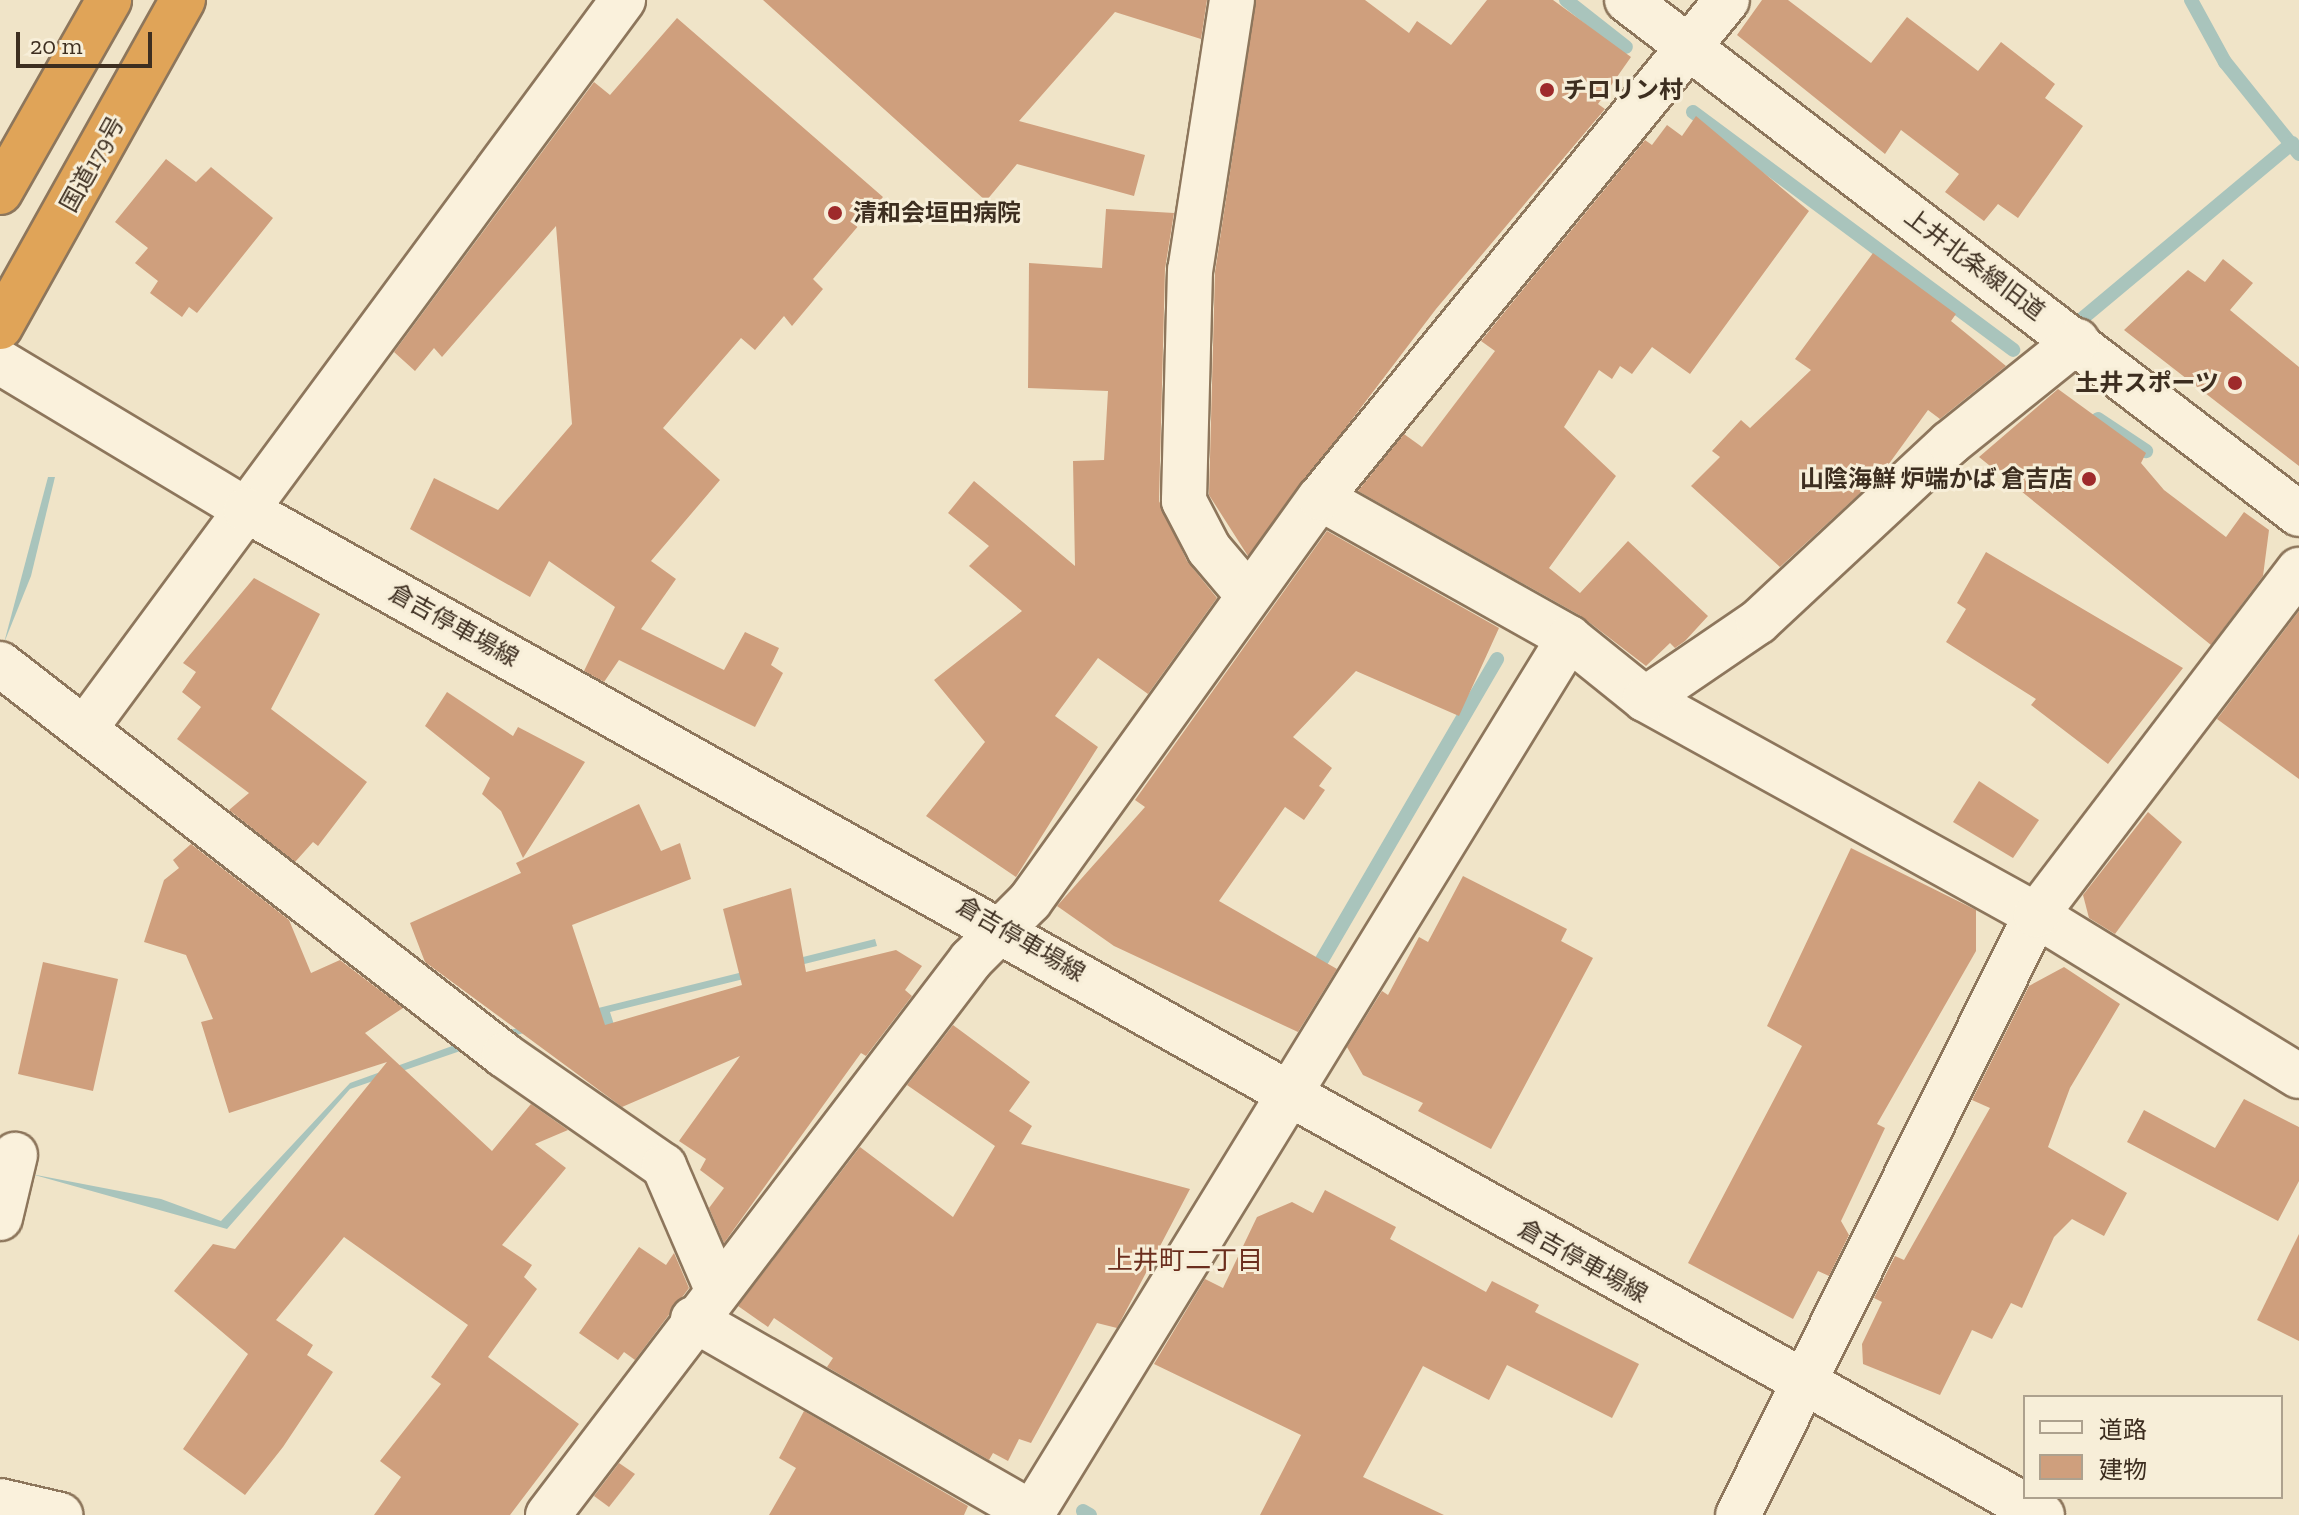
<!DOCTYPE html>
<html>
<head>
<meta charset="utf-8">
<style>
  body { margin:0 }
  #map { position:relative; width:2299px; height:1515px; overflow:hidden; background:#f0e4c8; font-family:"Zilla Slab","Noto Sans JP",serif }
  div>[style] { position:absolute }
  .water>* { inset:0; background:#a9c4bc }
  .stream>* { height:14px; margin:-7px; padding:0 7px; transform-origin:7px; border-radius:7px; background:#a9c4bc }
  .building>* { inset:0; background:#cf9f7d }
  .roads { filter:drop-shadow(2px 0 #8d765c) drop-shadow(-2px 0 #8d765c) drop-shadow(0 2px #8d765c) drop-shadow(0 -2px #8d765c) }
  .street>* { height:44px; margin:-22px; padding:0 22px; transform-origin:22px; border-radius:22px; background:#faf1dc }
  .secondary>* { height:44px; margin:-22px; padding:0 22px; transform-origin:22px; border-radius:22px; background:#faf1dc }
  .highway>* { height:44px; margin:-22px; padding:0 22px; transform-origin:22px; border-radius:22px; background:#e0a458 }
  .dots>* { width:22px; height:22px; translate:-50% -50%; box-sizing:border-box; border:4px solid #f7eed8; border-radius:50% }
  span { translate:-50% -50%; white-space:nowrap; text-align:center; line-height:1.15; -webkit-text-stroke:6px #f7eed8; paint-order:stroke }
  .poi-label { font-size:24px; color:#3d2e20; font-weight:700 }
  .left { translate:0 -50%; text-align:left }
  .right { translate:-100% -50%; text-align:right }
  .street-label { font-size:24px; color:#3d2e20 }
  .neighbourhood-label { font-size:26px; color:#6b2e1e }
  .legend { position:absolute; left:2023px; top:1395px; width:260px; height:104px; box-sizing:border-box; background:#f7eed8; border:2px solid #ada18e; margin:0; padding:10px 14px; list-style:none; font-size:24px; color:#3d2e20 }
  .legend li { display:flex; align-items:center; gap:16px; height:40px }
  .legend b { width:40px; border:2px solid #ada18e }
  .scale { position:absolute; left:16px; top:32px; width:136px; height:36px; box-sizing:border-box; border:4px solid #3d2e20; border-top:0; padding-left:10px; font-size:24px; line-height:28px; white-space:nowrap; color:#3d2e20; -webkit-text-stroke:6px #f7eed8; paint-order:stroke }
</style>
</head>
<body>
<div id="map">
  <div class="water">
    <i style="clip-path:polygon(48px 477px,55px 477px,31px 576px,4px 643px)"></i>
    <i style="clip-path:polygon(875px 939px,877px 946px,610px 1012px,633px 1085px,589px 1017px,504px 1038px,502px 1032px)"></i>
    <i style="clip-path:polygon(466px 1041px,469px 1048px,350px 1089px,227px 1229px,31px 1174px,161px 1199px,221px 1221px,350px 1083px)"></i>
  </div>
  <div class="stream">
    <i style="left:1566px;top:0;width:76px;rotate:38.1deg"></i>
    <i style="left:2191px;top:0;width:71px;rotate:61.3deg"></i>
    <i style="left:2225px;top:62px;width:118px;rotate:51.2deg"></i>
    <i style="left:1693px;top:112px;width:399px;rotate:36.6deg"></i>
    <i style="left:2083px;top:318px;width:273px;rotate:-39.9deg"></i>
    <i style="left:2098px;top:419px;width:58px;rotate:33.7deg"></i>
    <i style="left:1312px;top:977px;width:368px;rotate:-59.8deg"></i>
    <i style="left:1083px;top:1511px;width:8px;rotate:30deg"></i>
  </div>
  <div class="building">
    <i style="clip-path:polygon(763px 0,1207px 0,1201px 39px,1115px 12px,1019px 121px,1145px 155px,1134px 196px,1017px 164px,986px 201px)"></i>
    <i style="clip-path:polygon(1256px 0,1365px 0,1409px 33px,1417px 21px,1451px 45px,1487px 0,1553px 0,1631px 57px,1598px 104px,1605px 109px,1436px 309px,1248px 556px,1209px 495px,1215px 272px)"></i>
    <i style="clip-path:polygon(1762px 0,1788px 0,1871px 63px,1907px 17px,1978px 71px,2001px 42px,2055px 84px,2045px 98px,2083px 126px,2018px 218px,1998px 204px,1984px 221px,1945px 192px,1959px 174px,1901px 130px,1885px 154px,1737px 35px)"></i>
    <i style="clip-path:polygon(677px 18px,883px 197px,813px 279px,823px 289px,792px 326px,784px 316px,755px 350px,741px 338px,663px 428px,720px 480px,651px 561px,676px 579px,641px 629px,724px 670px,745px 632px,779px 648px,771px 665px,783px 673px,755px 727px,619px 660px,604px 682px,584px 671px,615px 607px,549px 561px,530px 597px,410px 529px,434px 478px,498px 510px,572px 424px,556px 226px,442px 357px,434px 348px,415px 371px,394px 352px,594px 82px,610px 95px)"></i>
    <i style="clip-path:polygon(1696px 116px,1809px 211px,1690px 374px,1652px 347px,1632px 374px,1620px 366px,1612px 379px,1599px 370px,1564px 427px,1616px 476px,1549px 568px,1580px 593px,1628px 541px,1708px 616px,1685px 641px,1675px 648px,1670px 643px,1646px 666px,1581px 616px,1358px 491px,1404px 434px,1422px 447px,1495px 351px,1481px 341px,1645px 140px,1652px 145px,1667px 125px,1682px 136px)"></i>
    <i style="clip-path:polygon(166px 159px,196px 182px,211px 167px,273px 218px,197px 313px,189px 307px,182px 317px,150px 293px,158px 281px,135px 263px,148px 248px,115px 222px)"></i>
    <i style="clip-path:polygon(1106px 209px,1174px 213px,1165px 269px,1159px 501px,1187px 561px,1217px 598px,1148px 694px,1098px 658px,1055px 716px,1098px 747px,1016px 877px,926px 816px,985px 742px,934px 680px,1022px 611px,969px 566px,989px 546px,948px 513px,974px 481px,1075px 566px,1073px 461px,1104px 460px,1108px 391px,1028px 388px,1029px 263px,1102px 268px)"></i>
    <i style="clip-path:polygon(1873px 253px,1956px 314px,1951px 321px,2006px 366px,1940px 419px,1928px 410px,1883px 472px,1780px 567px,1691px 486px,1720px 457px,1712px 451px,1741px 420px,1750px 428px,1811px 370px,1795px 359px)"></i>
    <i style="clip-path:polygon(2223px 259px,2253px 283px,2230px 310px,2299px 367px,2299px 466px,2124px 330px,2188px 270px,2205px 282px)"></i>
    <i style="clip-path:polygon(2058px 389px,2146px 453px,2141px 463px,2164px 490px,2226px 537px,2244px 512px,2269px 530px,2263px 576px,2211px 645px,1979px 457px)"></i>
    <i style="clip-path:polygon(1327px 531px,1499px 628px,1459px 716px,1356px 671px,1293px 737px,1332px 768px,1319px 786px,1325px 790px,1304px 820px,1285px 807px,1219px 901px,1337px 969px,1298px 1032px,1114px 946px,1057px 906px,1145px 807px,1135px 800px)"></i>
    <i style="clip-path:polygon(1986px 552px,2183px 668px,2108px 764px,2031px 705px,2036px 699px,1946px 642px,1966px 609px,1957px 603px)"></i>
    <i style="clip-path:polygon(254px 578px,320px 614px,271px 709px,367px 782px,318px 846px,313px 842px,295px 862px,229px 810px,249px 793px,177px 739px,201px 707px,182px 692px,196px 672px,183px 663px)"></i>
    <i style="clip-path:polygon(2299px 611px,2299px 779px,2217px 719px)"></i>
    <i style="clip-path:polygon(447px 692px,513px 736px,518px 727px,585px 762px,523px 858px,501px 811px,482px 794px,490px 778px,425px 726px)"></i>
    <i style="clip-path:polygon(1979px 781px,2039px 820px,2013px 858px,1953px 822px)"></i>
    <i style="clip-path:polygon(639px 804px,661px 851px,680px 843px,691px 879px,572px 925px,605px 1025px,742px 985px,723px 909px,791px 888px,806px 972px,896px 950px,922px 966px,905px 990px,912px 996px,866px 1056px,861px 1053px,724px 1243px,709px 1208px,724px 1188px,700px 1170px,706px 1159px,679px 1141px,740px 1056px,622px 1107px,425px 962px,410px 923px,521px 873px,516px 863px)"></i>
    <i style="clip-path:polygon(2148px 812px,2182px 842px,2115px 934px,2089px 918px,2083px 895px)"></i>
    <i style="clip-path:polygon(191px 844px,289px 920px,311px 973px,340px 960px,403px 1008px,365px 1033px,492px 1151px,531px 1104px,568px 1130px,535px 1144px,566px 1168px,502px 1245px,532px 1265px,524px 1277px,537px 1289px,488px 1357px,579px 1424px,510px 1515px,374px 1515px,401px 1477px,380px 1461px,441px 1384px,431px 1377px,468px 1325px,344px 1237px,276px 1320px,313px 1345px,307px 1355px,333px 1372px,283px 1447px,245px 1495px,183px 1449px,248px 1354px,174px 1291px,213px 1244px,235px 1249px,387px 1062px,229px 1113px,201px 1022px,213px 1019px,186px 955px,144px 942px,164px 880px,179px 868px,173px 860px)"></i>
    <i style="clip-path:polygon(1851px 848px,1976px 910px,1976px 951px,1877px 1124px,1885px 1128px,1841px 1221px,1849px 1235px,1829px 1276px,1818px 1271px,1793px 1319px,1688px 1263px,1802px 1046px,1767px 1026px)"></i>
    <i style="clip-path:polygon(1463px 876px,1567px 929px,1561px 941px,1593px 958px,1491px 1149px,1418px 1111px,1423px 1103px,1363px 1075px,1347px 1047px,1382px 991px,1388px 995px,1419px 937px,1428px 942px)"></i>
    <i style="clip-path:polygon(43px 962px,118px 979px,93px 1091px,18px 1074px)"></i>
    <i style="clip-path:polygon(2064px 967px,2120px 1004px,2070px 1088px,2048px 1147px,2127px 1193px,2104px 1236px,2072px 1219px,2054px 1237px,2022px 1308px,2011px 1303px,1992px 1339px,1972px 1330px,1940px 1395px,1863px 1364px,1862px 1344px,1882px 1302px,1874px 1298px,1895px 1256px,1904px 1260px,1990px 1108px,1972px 1100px,2029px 986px)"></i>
    <i style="clip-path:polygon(953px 1025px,1030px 1082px,1009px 1111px,1032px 1126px,1021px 1144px,1190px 1189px,1117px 1328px,1097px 1323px,1031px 1443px,1019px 1439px,1008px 1461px,993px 1453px,989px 1460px,827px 1367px,833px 1358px,774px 1318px,768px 1327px,738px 1306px,860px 1147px,953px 1217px,995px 1146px,907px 1085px)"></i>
    <i style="clip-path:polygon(2244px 1099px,2299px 1127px,2299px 1181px,2278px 1221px,2127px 1142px,2144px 1110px,2215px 1148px)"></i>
    <i style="clip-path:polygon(1325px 1190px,1396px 1227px,1390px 1239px,1486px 1292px,1492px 1281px,1539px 1305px,1535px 1312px,1639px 1364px,1612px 1418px,1507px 1365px,1489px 1400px,1423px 1366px,1363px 1477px,1444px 1515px,1260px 1515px,1301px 1435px,1154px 1364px,1205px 1279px,1223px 1288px,1257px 1217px,1292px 1202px,1313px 1213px)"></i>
    <i style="clip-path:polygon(2299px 1234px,2299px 1341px,2257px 1320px)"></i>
    <i style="clip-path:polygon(639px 1247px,666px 1265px,674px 1253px,689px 1288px,635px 1360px,624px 1352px,618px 1360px,579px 1333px)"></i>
    <i style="clip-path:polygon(804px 1411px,968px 1506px,964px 1515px,769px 1515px,796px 1468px,779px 1458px)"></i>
    <i style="clip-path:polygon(619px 1463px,635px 1474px,609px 1507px,594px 1496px)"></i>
  </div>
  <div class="roads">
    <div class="street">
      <i style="left:1232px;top:0;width:273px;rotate:98.8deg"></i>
      <i style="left:1190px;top:270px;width:231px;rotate:91.5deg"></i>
      <i style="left:1184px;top:501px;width:54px;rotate:62.5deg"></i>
      <i style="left:1209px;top:549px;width:59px;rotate:49.8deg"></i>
      <i style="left:1627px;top:0;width:846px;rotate:37.41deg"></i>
      <i style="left:1320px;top:498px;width:286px;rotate:29.3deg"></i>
      <i style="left:1569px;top:638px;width:97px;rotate:38.8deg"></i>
      <i style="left:1645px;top:699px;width:447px;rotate:28.9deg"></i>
      <i style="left:2036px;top:915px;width:308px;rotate:31.5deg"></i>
      <i style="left:0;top:664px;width:638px;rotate:37.8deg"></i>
      <i style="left:504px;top:1055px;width:195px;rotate:34.8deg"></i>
      <i style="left:664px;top:1166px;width:134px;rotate:66.7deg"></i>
      <i style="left:1645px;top:699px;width:137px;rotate:-34.3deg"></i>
      <i style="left:1758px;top:622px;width:262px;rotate:-43deg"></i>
      <i style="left:1950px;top:443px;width:163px;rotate:-38.8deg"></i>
      <i style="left:86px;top:727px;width:904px;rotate:-53.55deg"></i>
      <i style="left:0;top:1218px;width:65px;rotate:-76.6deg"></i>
      <i style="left:693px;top:1319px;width:394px;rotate:29.8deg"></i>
      <i style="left:0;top:1501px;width:62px;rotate:13.1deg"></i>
      <i style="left:548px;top:1515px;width:698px;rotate:-52.69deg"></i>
      <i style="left:971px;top:960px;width:83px;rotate:-45deg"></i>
      <i style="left:1030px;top:901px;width:496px;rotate:-54.3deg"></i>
      <i style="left:1320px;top:498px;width:643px;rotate:-50.74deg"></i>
      <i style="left:1031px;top:1515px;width:1029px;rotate:-58.47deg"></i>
      <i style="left:1738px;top:1515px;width:670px;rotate:-63.59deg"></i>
      <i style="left:2036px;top:915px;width:434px;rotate:-52.7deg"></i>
    </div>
    <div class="secondary">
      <i style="left:0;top:362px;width:287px;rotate:31deg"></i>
      <i style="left:246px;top:510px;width:2058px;rotate:29.23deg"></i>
    </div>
    <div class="highway">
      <i style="left:0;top:192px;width:221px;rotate:-60.4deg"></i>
      <i style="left:0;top:327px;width:375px;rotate:-60.8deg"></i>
    </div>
  </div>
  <div class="dots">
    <i style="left:1547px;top:90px;background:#9e2a2b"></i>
    <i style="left:835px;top:213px;background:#9e2a2b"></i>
    <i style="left:2235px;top:383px;background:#9e2a2b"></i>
    <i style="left:2089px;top:479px;background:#9e2a2b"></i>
  </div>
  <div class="poi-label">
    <span class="left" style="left:1563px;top:90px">チロリン村</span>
    <span class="left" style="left:853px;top:213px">清和会垣田病院</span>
    <span class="right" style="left:2219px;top:383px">土井スポーツ</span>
    <span class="right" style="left:2073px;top:479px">山陰海鮮 炉端かば 倉吉店</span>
  </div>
  <div class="street-label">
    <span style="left:92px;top:164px;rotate:-61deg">国道179号</span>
    <span style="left:1975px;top:264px;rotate:37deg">上井北条線旧道</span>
    <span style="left:454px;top:625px;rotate:29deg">倉吉停車場線</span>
    <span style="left:1021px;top:939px;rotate:30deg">倉吉停車場線</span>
    <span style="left:1583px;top:1261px;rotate:29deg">倉吉停車場線</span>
  </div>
  <div class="neighbourhood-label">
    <span style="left:1185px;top:1261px">上井町二丁目</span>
  </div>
  <ul class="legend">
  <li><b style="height:10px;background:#faf1dc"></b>道路</li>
  <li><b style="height:22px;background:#cf9f7d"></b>建物</li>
  </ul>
  <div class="scale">20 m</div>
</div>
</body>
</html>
